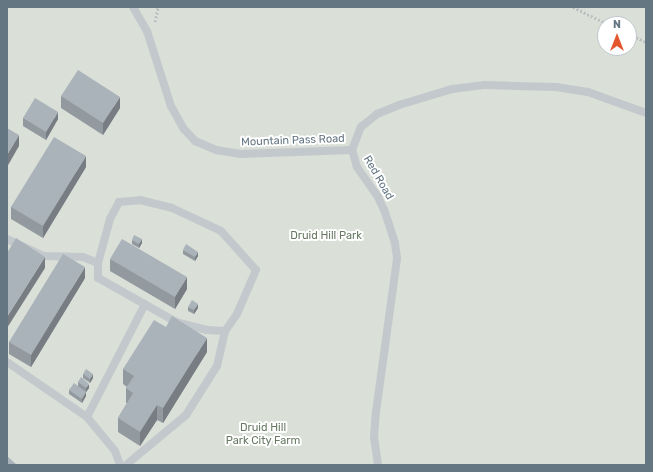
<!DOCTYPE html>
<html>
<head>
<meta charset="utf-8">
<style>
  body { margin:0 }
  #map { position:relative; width:653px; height:472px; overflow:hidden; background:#fafaf8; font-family:Rubik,sans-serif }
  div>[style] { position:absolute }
  .green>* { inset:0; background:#dadfd7 }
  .path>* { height:2.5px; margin-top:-1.25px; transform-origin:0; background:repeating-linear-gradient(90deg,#bbbfc2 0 2px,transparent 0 4px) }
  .lane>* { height:8px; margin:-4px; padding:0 4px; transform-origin:4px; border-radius:4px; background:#c3c8cc }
  .wall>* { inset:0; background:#929a9f }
  .shaded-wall>* { inset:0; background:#777d82 }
  .building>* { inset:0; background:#aab3b9 }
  span { translate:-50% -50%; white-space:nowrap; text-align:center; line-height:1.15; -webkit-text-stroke:4px #fff; paint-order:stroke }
  .street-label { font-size:11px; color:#657683 }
  .park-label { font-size:11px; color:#687a64 }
  .frame { position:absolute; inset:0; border:8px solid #657683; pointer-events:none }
  .north { position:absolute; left:597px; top:16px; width:40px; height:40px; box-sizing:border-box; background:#fff; border:1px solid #c1c8cd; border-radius:50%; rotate:0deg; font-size:11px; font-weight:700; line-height:16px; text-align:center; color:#657683 }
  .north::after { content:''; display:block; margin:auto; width:14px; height:18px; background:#e4572e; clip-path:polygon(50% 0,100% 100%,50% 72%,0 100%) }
</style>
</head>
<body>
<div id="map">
  <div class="green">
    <i style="clip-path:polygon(evenodd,7px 7px,646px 7px,646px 465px,7px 465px,7px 7px,605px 24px,629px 24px,629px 48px,605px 48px,605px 24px)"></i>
  </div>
  <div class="path">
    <i style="left:573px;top:7px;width:39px;rotate:26deg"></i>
    <i style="left:155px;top:22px;width:15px;rotate:-79deg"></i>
    <i style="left:629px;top:34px;width:19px;rotate:25deg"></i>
  </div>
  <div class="lane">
    <i style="left:133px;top:7px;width:28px;rotate:60deg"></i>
    <i style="left:147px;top:31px;width:79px;rotate:72.3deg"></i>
    <i style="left:171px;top:106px;width:26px;rotate:61deg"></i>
    <i style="left:184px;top:129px;width:16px;rotate:47deg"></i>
    <i style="left:195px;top:141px;width:23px;rotate:23deg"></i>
    <i style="left:216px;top:150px;width:24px;rotate:9deg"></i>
    <i style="left:240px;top:154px;width:112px;rotate:-2deg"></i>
    <i style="left:140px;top:200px;width:33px;rotate:14deg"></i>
    <i style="left:172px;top:208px;width:54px;rotate:25.1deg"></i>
    <i style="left:221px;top:231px;width:52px;rotate:48.1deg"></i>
    <i style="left:256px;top:270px;width:48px;rotate:113.4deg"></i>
    <i style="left:237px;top:314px;width:21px;rotate:125deg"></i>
    <i style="left:225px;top:331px;width:18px;rotate:-177deg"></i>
    <i style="left:207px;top:330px;width:30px;rotate:-166deg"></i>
    <i style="left:178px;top:323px;width:92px;rotate:-150.6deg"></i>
    <i style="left:98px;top:278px;width:15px;rotate:-90deg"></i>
    <i style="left:98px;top:263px;width:46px;rotate:-74.7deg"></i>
    <i style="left:110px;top:219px;width:19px;rotate:-62deg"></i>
    <i style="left:119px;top:202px;width:21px;rotate:-5deg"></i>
    <i style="left:7px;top:239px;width:40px;rotate:25deg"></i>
    <i style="left:43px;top:256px;width:40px;rotate:1.4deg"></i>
    <i style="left:83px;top:257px;width:16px;rotate:22deg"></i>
    <i style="left:7px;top:362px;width:97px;rotate:34.5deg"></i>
    <i style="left:87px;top:417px;width:44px;rotate:50.5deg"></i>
    <i style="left:115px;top:451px;width:15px;rotate:70deg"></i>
    <i style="left:87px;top:417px;width:127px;rotate:-62.8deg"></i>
    <i style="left:126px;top:465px;width:78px;rotate:-39.8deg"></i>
    <i style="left:186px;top:415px;width:58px;rotate:-57.7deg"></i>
    <i style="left:217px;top:366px;width:36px;rotate:-77deg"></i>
    <i style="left:378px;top:465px;width:27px;rotate:-98deg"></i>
    <i style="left:374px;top:438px;width:26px;rotate:-86deg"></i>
    <i style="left:376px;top:412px;width:155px;rotate:-82.2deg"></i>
    <i style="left:397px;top:258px;width:15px;rotate:-98deg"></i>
    <i style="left:395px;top:243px;width:35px;rotate:-108deg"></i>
    <i style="left:384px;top:210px;width:14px;rotate:-115deg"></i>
    <i style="left:378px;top:197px;width:37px;rotate:-125deg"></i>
    <i style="left:357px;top:167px;width:18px;rotate:-106deg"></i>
    <i style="left:352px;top:150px;width:25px;rotate:-69deg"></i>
    <i style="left:361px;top:127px;width:21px;rotate:-39deg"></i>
    <i style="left:377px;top:114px;width:24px;rotate:-22deg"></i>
    <i style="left:399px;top:105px;width:55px;rotate:-16.8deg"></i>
    <i style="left:452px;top:89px;width:32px;rotate:-7deg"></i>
    <i style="left:484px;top:85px;width:72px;rotate:1.6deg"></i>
    <i style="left:556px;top:87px;width:32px;rotate:9deg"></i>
    <i style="left:588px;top:92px;width:62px;rotate:19.9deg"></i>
  </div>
  <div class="wall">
    <i style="clip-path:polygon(61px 96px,120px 108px,103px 135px,61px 108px)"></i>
    <i style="clip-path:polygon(23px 118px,58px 119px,46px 140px,23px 126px)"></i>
    <i style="clip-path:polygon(86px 167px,43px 238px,11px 219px,11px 207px)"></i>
    <i style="clip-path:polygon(132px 240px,142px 243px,139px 248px,132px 244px)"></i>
    <i style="clip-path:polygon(183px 250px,198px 256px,195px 261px,183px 254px)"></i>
    <i style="clip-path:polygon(110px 259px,187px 289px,175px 309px,110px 271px)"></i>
    <i style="clip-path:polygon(85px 278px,31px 367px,9px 354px,9px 342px)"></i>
    <i style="clip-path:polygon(188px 307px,198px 308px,194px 314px,188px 311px)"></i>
    <i style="clip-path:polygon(207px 352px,163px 423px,157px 420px,140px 446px,118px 432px,118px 418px,127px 403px,126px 403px,126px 388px,127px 387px,123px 384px,123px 369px)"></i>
    <i style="clip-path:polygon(83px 374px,93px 378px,90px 383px,83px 378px)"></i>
    <i style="clip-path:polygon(78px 382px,89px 388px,86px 392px,86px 396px,82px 403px,69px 394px,69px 390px,78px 386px)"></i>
  </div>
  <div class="shaded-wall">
    <i style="clip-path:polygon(120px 97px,120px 108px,103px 135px,103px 123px)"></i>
    <i style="clip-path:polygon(58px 112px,58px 119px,46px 140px,46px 132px)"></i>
    <i style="clip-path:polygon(19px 135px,19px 146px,7px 167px,7px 155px)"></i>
    <i style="clip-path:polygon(86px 156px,86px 167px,43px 238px,43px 226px)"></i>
    <i style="clip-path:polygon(142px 239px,142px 243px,139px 248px,139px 244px)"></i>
    <i style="clip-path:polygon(198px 252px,198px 256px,195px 261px,195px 257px)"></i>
    <i style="clip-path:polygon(45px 257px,45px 268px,7px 328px,7px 317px)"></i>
    <i style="clip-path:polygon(85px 267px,85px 278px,31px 367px,31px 355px)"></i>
    <i style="clip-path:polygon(187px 277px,187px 289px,175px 309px,175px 297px)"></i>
    <i style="clip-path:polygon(198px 304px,198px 308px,194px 314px,194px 310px)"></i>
    <i style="clip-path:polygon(207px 338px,207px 352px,163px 423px,163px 408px)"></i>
    <i style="clip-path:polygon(93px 374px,93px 378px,90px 383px,90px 379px)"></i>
    <i style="clip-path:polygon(89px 384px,89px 388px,86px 392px,86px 388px)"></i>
    <i style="clip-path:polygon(86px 392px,86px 396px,82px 403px,82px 399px)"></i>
    <i style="clip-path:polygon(157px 405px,157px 420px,140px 446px,140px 432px)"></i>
  </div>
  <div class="building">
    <i style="clip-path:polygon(78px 70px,120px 97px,103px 123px,61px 96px)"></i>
    <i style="clip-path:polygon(35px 98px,58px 112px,46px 132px,23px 118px)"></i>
    <i style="clip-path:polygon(7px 128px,19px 135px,7px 155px)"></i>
    <i style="clip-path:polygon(54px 137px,86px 156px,43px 226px,11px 207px)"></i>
    <i style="clip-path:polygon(134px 235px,142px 239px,139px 244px,132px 240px)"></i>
    <i style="clip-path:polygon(16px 238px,45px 257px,7px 317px,7px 253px)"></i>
    <i style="clip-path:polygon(122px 239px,187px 277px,175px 297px,110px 259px)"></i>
    <i style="clip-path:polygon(186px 244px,198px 252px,195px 257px,183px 250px)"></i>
    <i style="clip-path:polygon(63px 254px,85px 267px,31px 355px,9px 342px)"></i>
    <i style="clip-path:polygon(192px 300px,198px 304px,194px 310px,188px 307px)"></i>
    <i style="clip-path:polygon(172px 316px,207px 338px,163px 408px,157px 405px,140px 432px,118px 418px,133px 393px,126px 388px,134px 376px,123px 369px,154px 320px,166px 327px)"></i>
    <i style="clip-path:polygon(86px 369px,93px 374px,90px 379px,83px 374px)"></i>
    <i style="clip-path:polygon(81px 377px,89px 384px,86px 388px,78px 382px)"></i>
    <i style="clip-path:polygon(74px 383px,86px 392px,82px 399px,69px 390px)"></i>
    <i style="clip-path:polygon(7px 456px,17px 465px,7px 465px)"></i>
  </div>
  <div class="street-label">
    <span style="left:293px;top:141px;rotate:-2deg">Mountain Pass Road</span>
    <span style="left:378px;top:178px;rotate:60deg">Red Road</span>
  </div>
  <div class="park-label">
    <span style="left:326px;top:236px">Druid Hill Park</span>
    <span style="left:263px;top:435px">Druid Hill<br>Park City Farm</span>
  </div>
  <div class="frame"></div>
  <div class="north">N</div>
</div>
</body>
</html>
